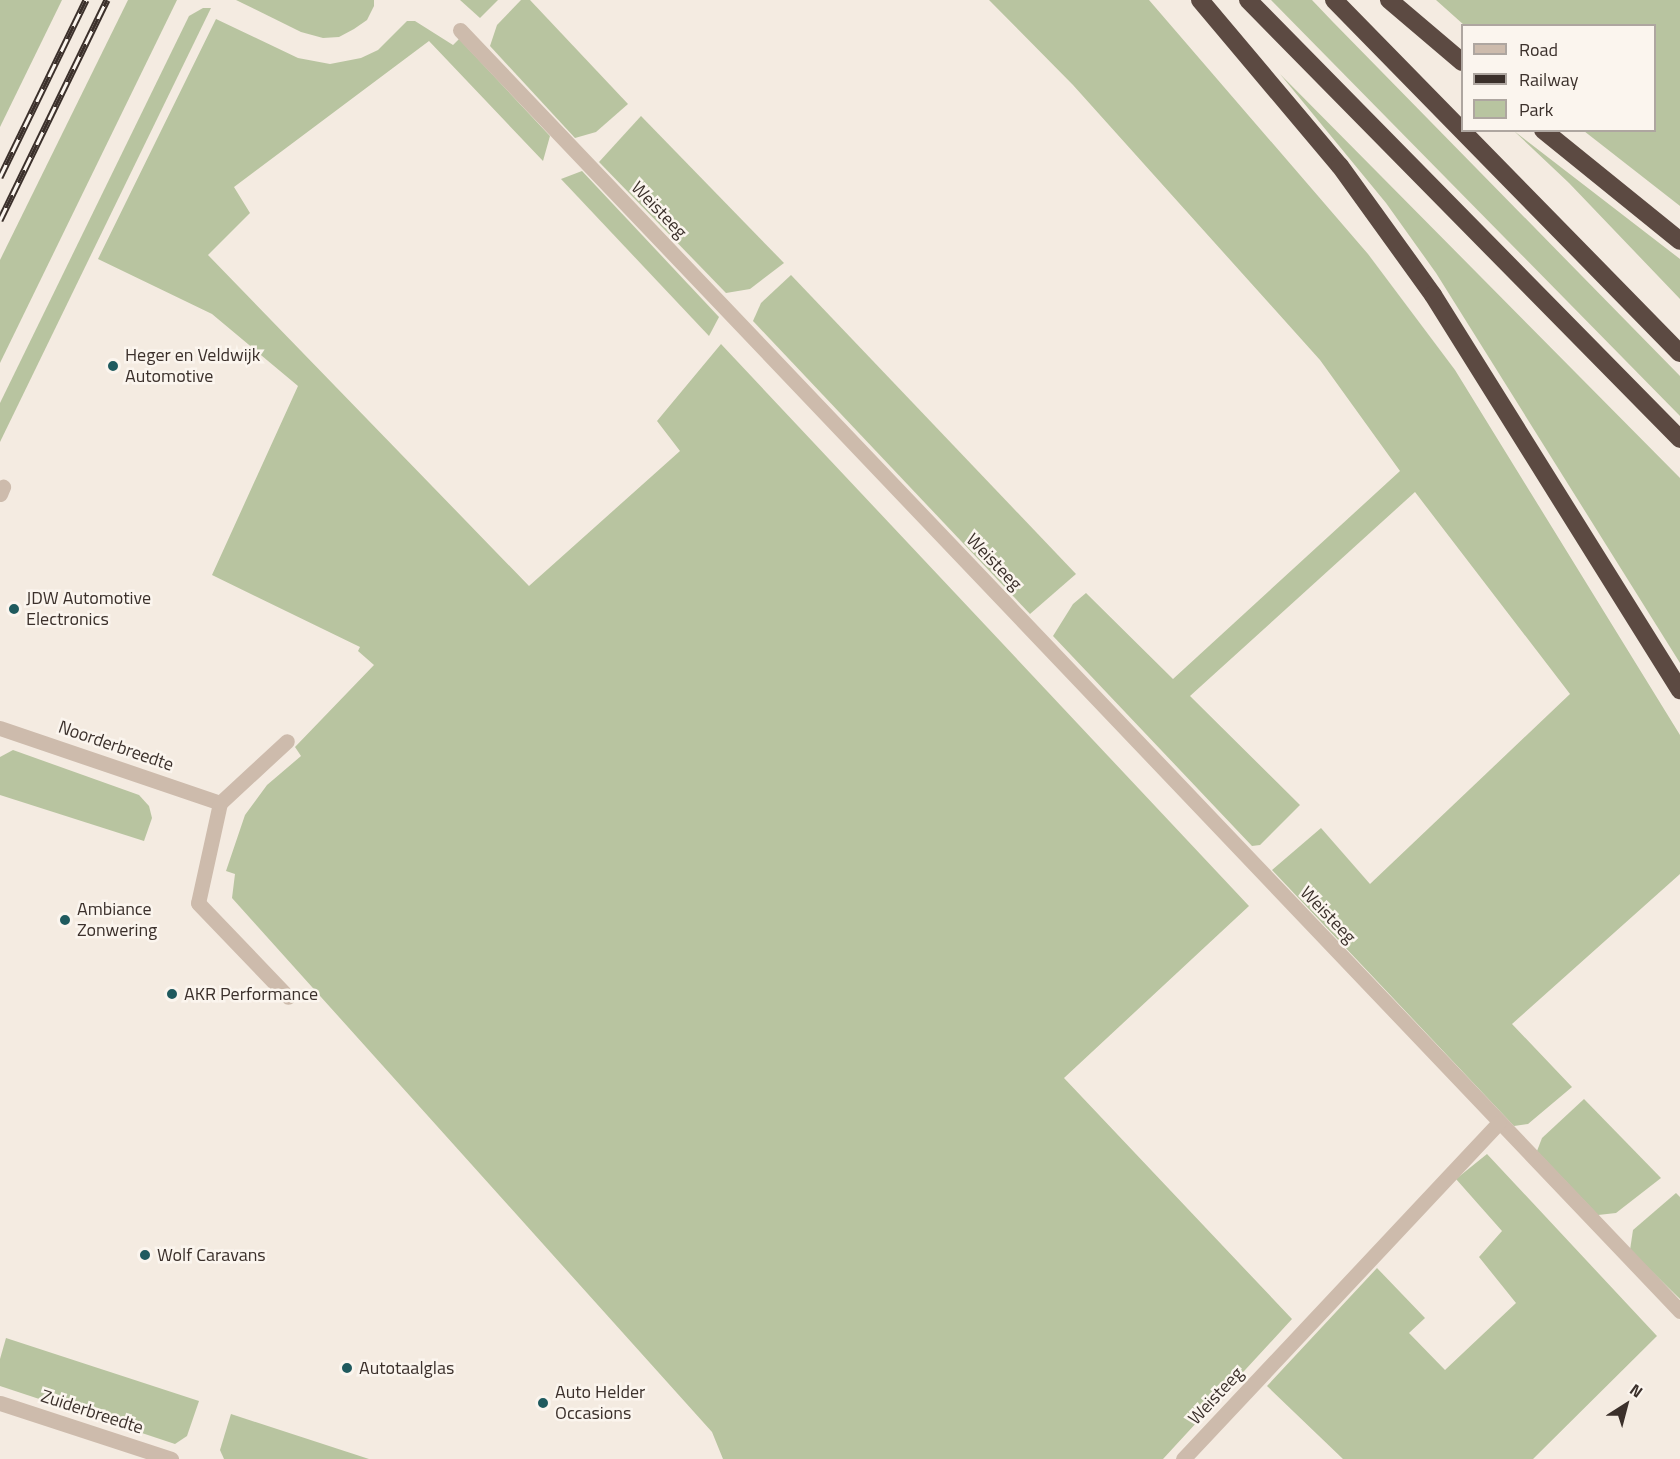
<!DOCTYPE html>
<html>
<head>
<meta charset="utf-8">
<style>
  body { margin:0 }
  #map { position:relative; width:1680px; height:1459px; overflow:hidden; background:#f4ebe1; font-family:"Titillium Web",sans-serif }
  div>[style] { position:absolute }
  .green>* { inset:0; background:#b8c4a0 }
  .minor>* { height:15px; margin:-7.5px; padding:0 7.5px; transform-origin:7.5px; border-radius:7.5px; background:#cdbbac }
  .highway>* { height:18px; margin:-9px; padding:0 9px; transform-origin:9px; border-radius:9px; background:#5c4a42 }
  .rail>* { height:7px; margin-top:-3.5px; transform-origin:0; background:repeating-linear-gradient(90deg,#fbf5ee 0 14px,#3b302b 0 28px); box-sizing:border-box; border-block:2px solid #3b302b }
  .dots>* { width:16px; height:16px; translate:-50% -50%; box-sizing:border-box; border:3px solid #fbf5ee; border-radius:50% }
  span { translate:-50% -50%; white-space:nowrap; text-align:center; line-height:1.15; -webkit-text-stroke:5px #fbf5ee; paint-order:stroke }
  .street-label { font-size:18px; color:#3b302b }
  .poi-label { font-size:18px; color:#3b302b }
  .left { translate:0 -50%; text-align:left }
  .legend { position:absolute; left:1461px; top:24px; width:195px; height:108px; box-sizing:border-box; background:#fbf5ee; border:2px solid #aea6a0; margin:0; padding:8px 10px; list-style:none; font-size:18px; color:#3b302b }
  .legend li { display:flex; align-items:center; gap:12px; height:30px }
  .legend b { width:30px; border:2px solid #aea6a0 }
  .north { position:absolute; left:1596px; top:1375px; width:60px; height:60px; -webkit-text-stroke:4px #fbf5ee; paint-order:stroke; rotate:36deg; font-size:16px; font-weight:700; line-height:24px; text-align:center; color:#3b302b }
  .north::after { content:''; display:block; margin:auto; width:21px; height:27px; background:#3b302b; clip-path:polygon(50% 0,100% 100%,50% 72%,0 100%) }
</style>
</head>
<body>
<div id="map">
  <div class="green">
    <i style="clip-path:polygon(0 0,62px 0,0 127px)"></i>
    <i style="clip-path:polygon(128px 0,177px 0,0 363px,0 260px)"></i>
    <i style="clip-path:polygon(236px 0,374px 0,374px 6px,367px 20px,354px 29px,339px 37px,323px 38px,301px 32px)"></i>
    <i style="clip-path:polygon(460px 0,498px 0,480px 18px)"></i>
    <i style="clip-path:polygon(521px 0,530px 0,628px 104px,596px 132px,575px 138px,490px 46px,497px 25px)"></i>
    <i style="clip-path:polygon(989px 0,1149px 0,1368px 254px,1455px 370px,1680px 735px,1680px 874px,1512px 1024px,1572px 1087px,1528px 1124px,1514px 1126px,1272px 870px,1321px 828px,1370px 884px,1570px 694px,1415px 492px,1190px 696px,1300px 805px,1260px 845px,1252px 846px,1053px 636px,1073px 604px,1086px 593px,1173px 679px,1400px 471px,1320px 360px,1073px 85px)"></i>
    <i style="clip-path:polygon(1271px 0,1312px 0,1332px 21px,1680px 376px,1680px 416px)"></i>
    <i style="clip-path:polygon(1436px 0,1680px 0,1680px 206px,1584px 131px,1654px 130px,1654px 26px,1464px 25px)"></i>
    <i style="clip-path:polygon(203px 8px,211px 8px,0 442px,0 403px,189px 16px)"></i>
    <i style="clip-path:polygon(216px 19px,298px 58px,330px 64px,361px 58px,378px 50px,407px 21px,415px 21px,453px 45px,459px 39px,550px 136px,543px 161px,429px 41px,234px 187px,250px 213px,208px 255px,529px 586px,680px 451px,657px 421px,721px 344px,1249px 906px,1064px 1078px,1292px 1319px,1163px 1459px,723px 1459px,712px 1432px,232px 898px,235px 874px,226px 871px,245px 815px,267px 785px,301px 756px,295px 747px,374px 665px,358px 651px,360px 647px,212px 575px,298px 386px,212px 314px,98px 259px)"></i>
    <i style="clip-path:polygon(1280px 74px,1680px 478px,1680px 663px,1436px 273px,1386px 203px)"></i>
    <i style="clip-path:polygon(641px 116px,784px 263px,750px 289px,726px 293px,599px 162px)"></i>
    <i style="clip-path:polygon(1514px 131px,1680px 259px,1680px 299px,1569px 183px)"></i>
    <i style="clip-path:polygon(582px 171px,719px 317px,709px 336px,561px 179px)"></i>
    <i style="clip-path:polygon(791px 275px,1076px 574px,1030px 614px,753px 321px,761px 303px)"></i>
    <i style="clip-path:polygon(13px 750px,139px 795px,149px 806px,152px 818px,144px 841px,0 795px,0 757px)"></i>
    <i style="clip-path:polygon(1584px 1099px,1661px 1178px,1616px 1213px,1598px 1215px,1537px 1151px,1542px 1138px)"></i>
    <i style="clip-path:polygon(1487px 1154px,1657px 1336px,1533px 1459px,1343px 1459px,1267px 1386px,1377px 1268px,1425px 1318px,1409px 1333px,1445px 1370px,1516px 1303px,1479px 1257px,1502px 1231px,1456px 1179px)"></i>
    <i style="clip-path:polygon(1676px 1193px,1680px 1197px,1680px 1299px,1630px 1250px,1633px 1230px)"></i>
    <i style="clip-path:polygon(6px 1338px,199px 1401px,187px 1436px,175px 1444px,0 1386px,0 1359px)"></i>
    <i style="clip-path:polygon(231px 1414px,369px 1459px,224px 1459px,220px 1450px)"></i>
  </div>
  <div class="minor">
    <i style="left:460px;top:30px;width:1769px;rotate:46.4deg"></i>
    <i style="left:0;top:494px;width:8px;rotate:-67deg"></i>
    <i style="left:0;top:728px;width:232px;rotate:18.8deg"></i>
    <i style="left:220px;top:803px;width:102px;rotate:102.4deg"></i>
    <i style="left:198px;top:903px;width:130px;rotate:46.2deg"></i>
    <i style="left:220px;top:803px;width:91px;rotate:-42.8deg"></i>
    <i style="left:0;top:1403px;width:180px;rotate:18.1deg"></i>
    <i style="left:1183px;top:1459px;width:461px;rotate:-46.8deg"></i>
  </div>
  <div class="highway">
    <i style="left:1200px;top:0;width:217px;rotate:49.9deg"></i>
    <i style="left:1340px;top:166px;width:159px;rotate:54.2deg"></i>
    <i style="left:1433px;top:295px;width:466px;rotate:58deg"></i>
    <i style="left:1248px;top:0;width:616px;rotate:45.46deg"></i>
    <i style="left:1334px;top:0;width:494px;rotate:45.6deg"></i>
    <i style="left:1389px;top:0;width:96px;rotate:40.3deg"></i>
    <i style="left:1543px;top:130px;width:176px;rotate:39deg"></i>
  </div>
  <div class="rail">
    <i style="left:0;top:177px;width:197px;rotate:-64.1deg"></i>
    <i style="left:0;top:220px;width:245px;rotate:-64.1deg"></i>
  </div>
  <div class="dots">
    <i style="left:113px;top:366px;background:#1f5a5e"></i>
    <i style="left:14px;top:609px;background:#1f5a5e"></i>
    <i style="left:65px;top:920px;background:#1f5a5e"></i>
    <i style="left:172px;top:994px;background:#1f5a5e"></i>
    <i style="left:145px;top:1255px;background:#1f5a5e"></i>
    <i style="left:347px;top:1368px;background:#1f5a5e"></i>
    <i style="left:543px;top:1403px;background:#1f5a5e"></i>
  </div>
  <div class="street-label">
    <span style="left:659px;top:210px;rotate:46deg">Weisteeg</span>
    <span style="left:994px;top:562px;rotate:46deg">Weisteeg</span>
    <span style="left:116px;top:746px;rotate:19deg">Noorderbreedte</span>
    <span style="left:1328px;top:915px;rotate:46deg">Weisteeg</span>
    <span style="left:1216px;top:1396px;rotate:-47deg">Weisteeg</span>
    <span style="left:92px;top:1412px;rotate:18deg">Zuiderbreedte</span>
  </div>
  <div class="poi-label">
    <span class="left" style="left:125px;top:366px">Heger en Veldwijk<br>Automotive</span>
    <span class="left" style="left:26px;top:609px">JDW Automotive<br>Electronics</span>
    <span class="left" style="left:77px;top:920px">Ambiance<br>Zonwering</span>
    <span class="left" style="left:184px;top:994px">AKR Performance</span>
    <span class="left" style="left:157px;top:1255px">Wolf Caravans</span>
    <span class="left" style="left:359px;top:1368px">Autotaalglas</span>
    <span class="left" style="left:555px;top:1403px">Auto Helder<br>Occasions</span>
  </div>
  <ul class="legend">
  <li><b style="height:8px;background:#cdbbac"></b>Road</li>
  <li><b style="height:8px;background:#3b302b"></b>Railway</li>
  <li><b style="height:16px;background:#b8c4a0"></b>Park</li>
  </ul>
  <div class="north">N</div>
</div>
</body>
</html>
